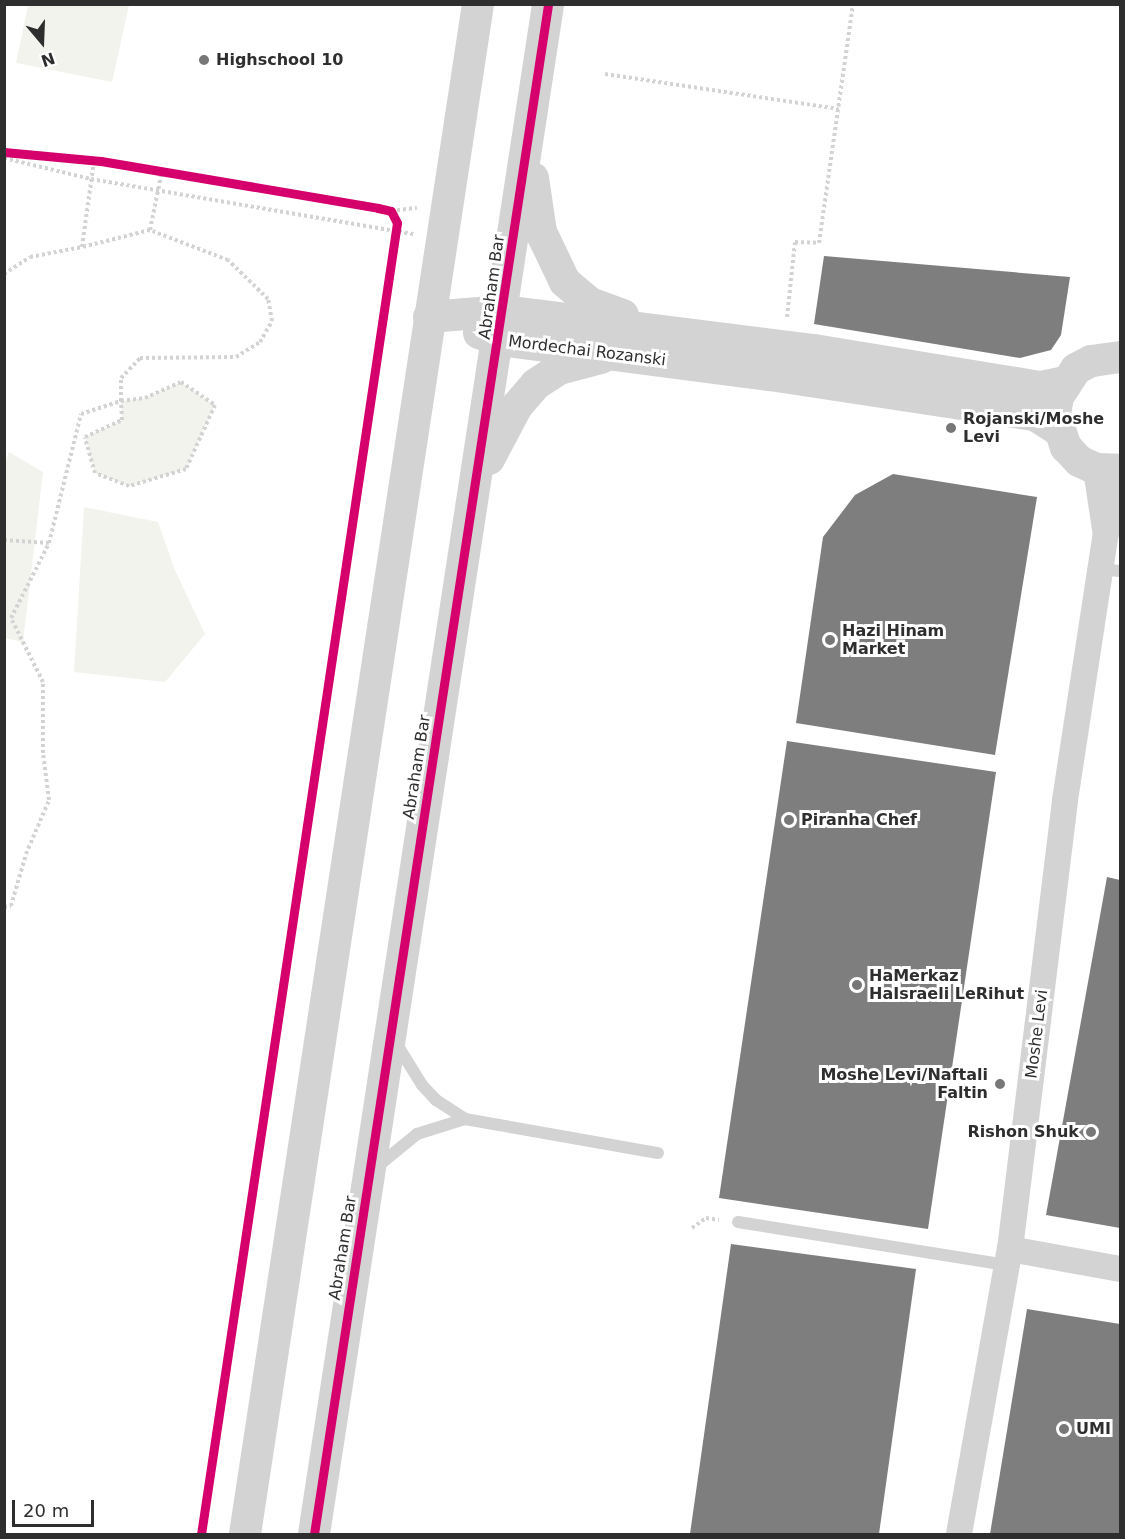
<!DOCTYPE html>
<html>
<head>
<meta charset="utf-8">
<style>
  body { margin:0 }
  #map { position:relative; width:1125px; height:1539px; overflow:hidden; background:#fff; font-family:"DejaVu Sans",sans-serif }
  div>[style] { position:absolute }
  .green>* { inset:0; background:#f2f3ec }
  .building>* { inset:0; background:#7e7e7e }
  .path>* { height:4px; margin-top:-2px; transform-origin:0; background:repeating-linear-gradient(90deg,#d3d3d3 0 3px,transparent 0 6px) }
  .service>* { height:12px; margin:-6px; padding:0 6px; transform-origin:6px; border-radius:6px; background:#d3d3d3 }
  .minor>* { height:26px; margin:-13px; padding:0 13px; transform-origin:13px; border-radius:13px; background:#d3d3d3 }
  .tertiary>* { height:32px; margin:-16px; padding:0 16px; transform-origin:16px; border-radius:16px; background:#d3d3d3 }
  .cycleway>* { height:9px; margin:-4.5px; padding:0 4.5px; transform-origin:4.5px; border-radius:4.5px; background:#d6006c }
  .dots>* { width:16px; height:16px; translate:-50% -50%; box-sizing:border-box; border:3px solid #fff; border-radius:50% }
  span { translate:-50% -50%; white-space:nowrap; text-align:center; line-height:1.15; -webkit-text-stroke:6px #fff; paint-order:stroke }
  .poi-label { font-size:16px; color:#2e2e2e; font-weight:700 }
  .left { translate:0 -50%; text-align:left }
  .right { translate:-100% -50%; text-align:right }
  .street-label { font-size:16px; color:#2e2e2e }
  .frame { position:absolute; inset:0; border:6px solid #2e2e2e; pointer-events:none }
  .north { position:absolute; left:12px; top:12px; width:60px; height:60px; -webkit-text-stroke:4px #fff; paint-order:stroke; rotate:161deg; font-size:16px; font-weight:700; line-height:24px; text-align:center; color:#2e2e2e }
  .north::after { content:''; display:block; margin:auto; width:21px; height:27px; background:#2e2e2e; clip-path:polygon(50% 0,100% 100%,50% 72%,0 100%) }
  .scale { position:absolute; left:12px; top:1500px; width:82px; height:27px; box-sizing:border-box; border:3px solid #2e2e2e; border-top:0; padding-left:8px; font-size:18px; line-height:21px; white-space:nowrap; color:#2e2e2e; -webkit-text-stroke:4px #fff; paint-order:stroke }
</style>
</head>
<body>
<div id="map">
  <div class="green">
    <i style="clip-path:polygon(28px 5px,129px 5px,112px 82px,16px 63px)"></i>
    <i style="clip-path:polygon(181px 382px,215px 405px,186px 469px,129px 486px,95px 473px,85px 437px,122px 420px,121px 401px,145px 398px)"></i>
    <i style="clip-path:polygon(9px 452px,43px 472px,23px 642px,5px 638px,4px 467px)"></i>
    <i style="clip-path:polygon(84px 507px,158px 522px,174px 568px,205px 634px,165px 682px,74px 672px)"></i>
  </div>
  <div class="building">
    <i style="clip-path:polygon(824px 256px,1070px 277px,1061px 335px,1051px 350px,1020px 358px,814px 324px)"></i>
    <i style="clip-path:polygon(893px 474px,1037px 497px,995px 755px,796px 723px,823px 537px,855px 495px)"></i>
    <i style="clip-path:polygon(787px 741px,996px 772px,928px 1229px,719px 1198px)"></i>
    <i style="clip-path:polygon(1107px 877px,1120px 880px,1120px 1228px,1046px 1215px)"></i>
    <i style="clip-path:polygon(731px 1244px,916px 1269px,879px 1534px,690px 1534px)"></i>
    <i style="clip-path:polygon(1027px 1309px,1120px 1324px,1120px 1534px,990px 1534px)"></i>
  </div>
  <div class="path">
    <i style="left:605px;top:74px;width:236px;rotate:8.5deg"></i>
    <i style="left:4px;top:158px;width:89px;rotate:13.6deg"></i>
    <i style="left:91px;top:179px;width:328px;rotate:9.7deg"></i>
    <i style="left:391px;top:211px;width:26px;rotate:-7deg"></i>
    <i style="left:150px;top:230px;width:60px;rotate:-78.5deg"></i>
    <i style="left:4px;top:274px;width:31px;rotate:-33deg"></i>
    <i style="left:30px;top:257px;width:53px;rotate:-10.9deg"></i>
    <i style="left:82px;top:247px;width:88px;rotate:-82.1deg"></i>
    <i style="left:787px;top:317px;width:75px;rotate:-83.9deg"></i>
    <i style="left:795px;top:242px;width:24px;rotate:2deg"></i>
    <i style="left:819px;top:243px;width:241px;rotate:-81.9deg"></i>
    <i style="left:4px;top:540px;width:45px;rotate:3.8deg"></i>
    <i style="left:4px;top:907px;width:7px;rotate:-8deg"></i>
    <i style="left:11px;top:906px;width:54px;rotate:-73.9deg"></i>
    <i style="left:26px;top:854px;width:59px;rotate:-66.9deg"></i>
    <i style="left:49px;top:800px;width:47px;rotate:-97.3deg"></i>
    <i style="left:43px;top:753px;width:71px;rotate:-90deg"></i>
    <i style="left:43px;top:682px;width:72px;rotate:-116.6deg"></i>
    <i style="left:11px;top:618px;width:84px;rotate:-63.1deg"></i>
    <i style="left:49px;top:543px;width:133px;rotate:-76.1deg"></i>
    <i style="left:81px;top:414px;width:42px;rotate:-18deg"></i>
    <i style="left:121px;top:401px;width:24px;rotate:-7deg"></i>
    <i style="left:145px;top:398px;width:39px;rotate:-24deg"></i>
    <i style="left:181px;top:382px;width:41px;rotate:34.1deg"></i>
    <i style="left:215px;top:405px;width:70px;rotate:114.4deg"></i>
    <i style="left:186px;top:469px;width:59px;rotate:163.4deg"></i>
    <i style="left:129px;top:486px;width:36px;rotate:-159deg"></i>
    <i style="left:95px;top:473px;width:37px;rotate:-106deg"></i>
    <i style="left:85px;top:437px;width:41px;rotate:-24.7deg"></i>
    <i style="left:122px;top:420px;width:19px;rotate:-93deg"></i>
    <i style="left:121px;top:401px;width:23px;rotate:-90deg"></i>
    <i style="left:121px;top:378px;width:28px;rotate:-46deg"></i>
    <i style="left:140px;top:358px;width:96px;rotate:-0.6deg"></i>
    <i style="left:236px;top:357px;width:28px;rotate:-32deg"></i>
    <i style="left:260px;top:342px;width:24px;rotate:-60deg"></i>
    <i style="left:272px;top:321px;width:22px;rotate:-100deg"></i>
    <i style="left:268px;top:299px;width:56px;rotate:-135.7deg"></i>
    <i style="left:228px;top:260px;width:84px;rotate:-159deg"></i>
    <i style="left:150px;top:230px;width:70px;rotate:166deg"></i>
    <i style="left:692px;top:1228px;width:17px;rotate:-36deg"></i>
    <i style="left:706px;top:1218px;width:13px;rotate:9deg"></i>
  </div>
  <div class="service">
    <i style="left:1100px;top:569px;width:20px;rotate:6deg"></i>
    <i style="left:396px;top:1043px;width:49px;rotate:58.2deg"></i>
    <i style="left:422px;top:1085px;width:21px;rotate:47deg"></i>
    <i style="left:436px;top:1100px;width:35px;rotate:33deg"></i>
    <i style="left:465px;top:1119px;width:196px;rotate:10deg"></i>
    <i style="left:379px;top:1165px;width:49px;rotate:-39.2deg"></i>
    <i style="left:417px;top:1134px;width:50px;rotate:-17.4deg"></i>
    <i style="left:738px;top:1222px;width:272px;rotate:9.1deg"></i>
  </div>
  <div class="minor">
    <i style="left:1096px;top:469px;width:61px;rotate:81.5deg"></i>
    <i style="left:1010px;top:1249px;width:112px;rotate:10.3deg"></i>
    <i style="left:959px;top:1534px;width:290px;rotate:-79.9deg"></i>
    <i style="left:1010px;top:1249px;width:452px;rotate:-83deg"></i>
    <i style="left:1065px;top:800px;width:270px;rotate:-81.3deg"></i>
    <i style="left:1106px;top:533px;width:42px;rotate:-70.7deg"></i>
  </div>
  <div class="tertiary">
    <i style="left:533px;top:178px;width:55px;rotate:81.6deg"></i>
    <i style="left:541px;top:232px;width:55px;rotate:64.4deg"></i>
    <i style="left:565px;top:282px;width:33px;rotate:40deg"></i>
    <i style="left:590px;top:303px;width:35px;rotate:20deg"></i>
    <i style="left:429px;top:317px;width:75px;rotate:-4.6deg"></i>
    <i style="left:504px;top:311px;width:312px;rotate:7.2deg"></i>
    <i style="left:814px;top:350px;width:230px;rotate:9.3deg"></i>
    <i style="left:1041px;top:387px;width:25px;rotate:-12deg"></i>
    <i style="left:479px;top:333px;width:21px;rotate:19deg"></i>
    <i style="left:499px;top:340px;width:273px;rotate:7.4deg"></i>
    <i style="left:770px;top:375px;width:268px;rotate:8.6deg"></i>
    <i style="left:1035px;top:415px;width:27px;rotate:33deg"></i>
    <i style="left:1120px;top:357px;width:29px;rotate:172deg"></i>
    <i style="left:1091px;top:361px;width:17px;rotate:152deg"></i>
    <i style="left:1076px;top:369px;width:33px;rotate:123deg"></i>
    <i style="left:1058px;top:397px;width:17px;rotate:100deg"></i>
    <i style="left:1055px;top:414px;width:35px;rotate:72deg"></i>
    <i style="left:1066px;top:447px;width:19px;rotate:47deg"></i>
    <i style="left:1079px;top:461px;width:19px;rotate:25deg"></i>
    <i style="left:1096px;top:469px;width:24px;rotate:2deg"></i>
    <i style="left:489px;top:459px;width:60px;rotate:-62.2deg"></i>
    <i style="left:517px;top:406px;width:29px;rotate:-49deg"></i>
    <i style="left:536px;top:384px;width:27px;rotate:-33deg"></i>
    <i style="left:559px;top:369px;width:43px;rotate:-14.7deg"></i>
    <i style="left:245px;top:1534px;width:1548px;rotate:-81.34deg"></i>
    <i style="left:314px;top:1534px;width:1548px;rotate:-81.3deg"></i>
  </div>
  <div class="cycleway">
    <i style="left:4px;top:152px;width:97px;rotate:5.3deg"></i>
    <i style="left:101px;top:161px;width:281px;rotate:9.6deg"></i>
    <i style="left:378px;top:208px;width:13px;rotate:13deg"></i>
    <i style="left:391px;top:211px;width:13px;rotate:63deg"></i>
    <i style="left:397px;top:223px;width:1326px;rotate:98.5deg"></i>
    <i style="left:314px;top:1534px;width:1548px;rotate:-81.3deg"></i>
  </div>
  <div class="dots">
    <i style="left:204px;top:60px;background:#777"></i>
    <i style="left:951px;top:428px;background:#777"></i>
    <i style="left:830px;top:640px;background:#777"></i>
    <i style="left:789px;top:820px;background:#777"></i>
    <i style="left:857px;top:985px;background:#777"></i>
    <i style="left:1000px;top:1084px;background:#777"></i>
    <i style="left:1091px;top:1132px;background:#777"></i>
    <i style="left:1064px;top:1429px;background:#777"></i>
  </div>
  <div class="poi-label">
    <span class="left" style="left:216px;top:60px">Highschool 10</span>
    <span class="left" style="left:963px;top:428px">Rojanski/Moshe<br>Levi</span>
    <span class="left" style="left:842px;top:640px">Hazi Hinam<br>Market</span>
    <span class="left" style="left:801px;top:820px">Piranha Chef</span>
    <span class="left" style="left:869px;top:985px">HaMerkaz<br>HaIsraeli LeRihut</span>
    <span class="right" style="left:988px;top:1084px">Moshe Levi/Naftali<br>Faltin</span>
    <span class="right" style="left:1079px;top:1132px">Rishon Shuk</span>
    <span class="left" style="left:1076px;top:1429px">UMI</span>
  </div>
  <div class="street-label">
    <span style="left:492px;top:287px;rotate:-82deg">Abraham Bar</span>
    <span style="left:587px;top:351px;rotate:7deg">Mordechai Rozanski</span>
    <span style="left:417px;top:767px;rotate:-81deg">Abraham Bar</span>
    <span style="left:1037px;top:1034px;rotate:-83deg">Moshe Levi</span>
    <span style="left:343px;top:1248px;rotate:-81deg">Abraham Bar</span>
  </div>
  <div class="frame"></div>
  <div class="north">N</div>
  <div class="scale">20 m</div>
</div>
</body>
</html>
